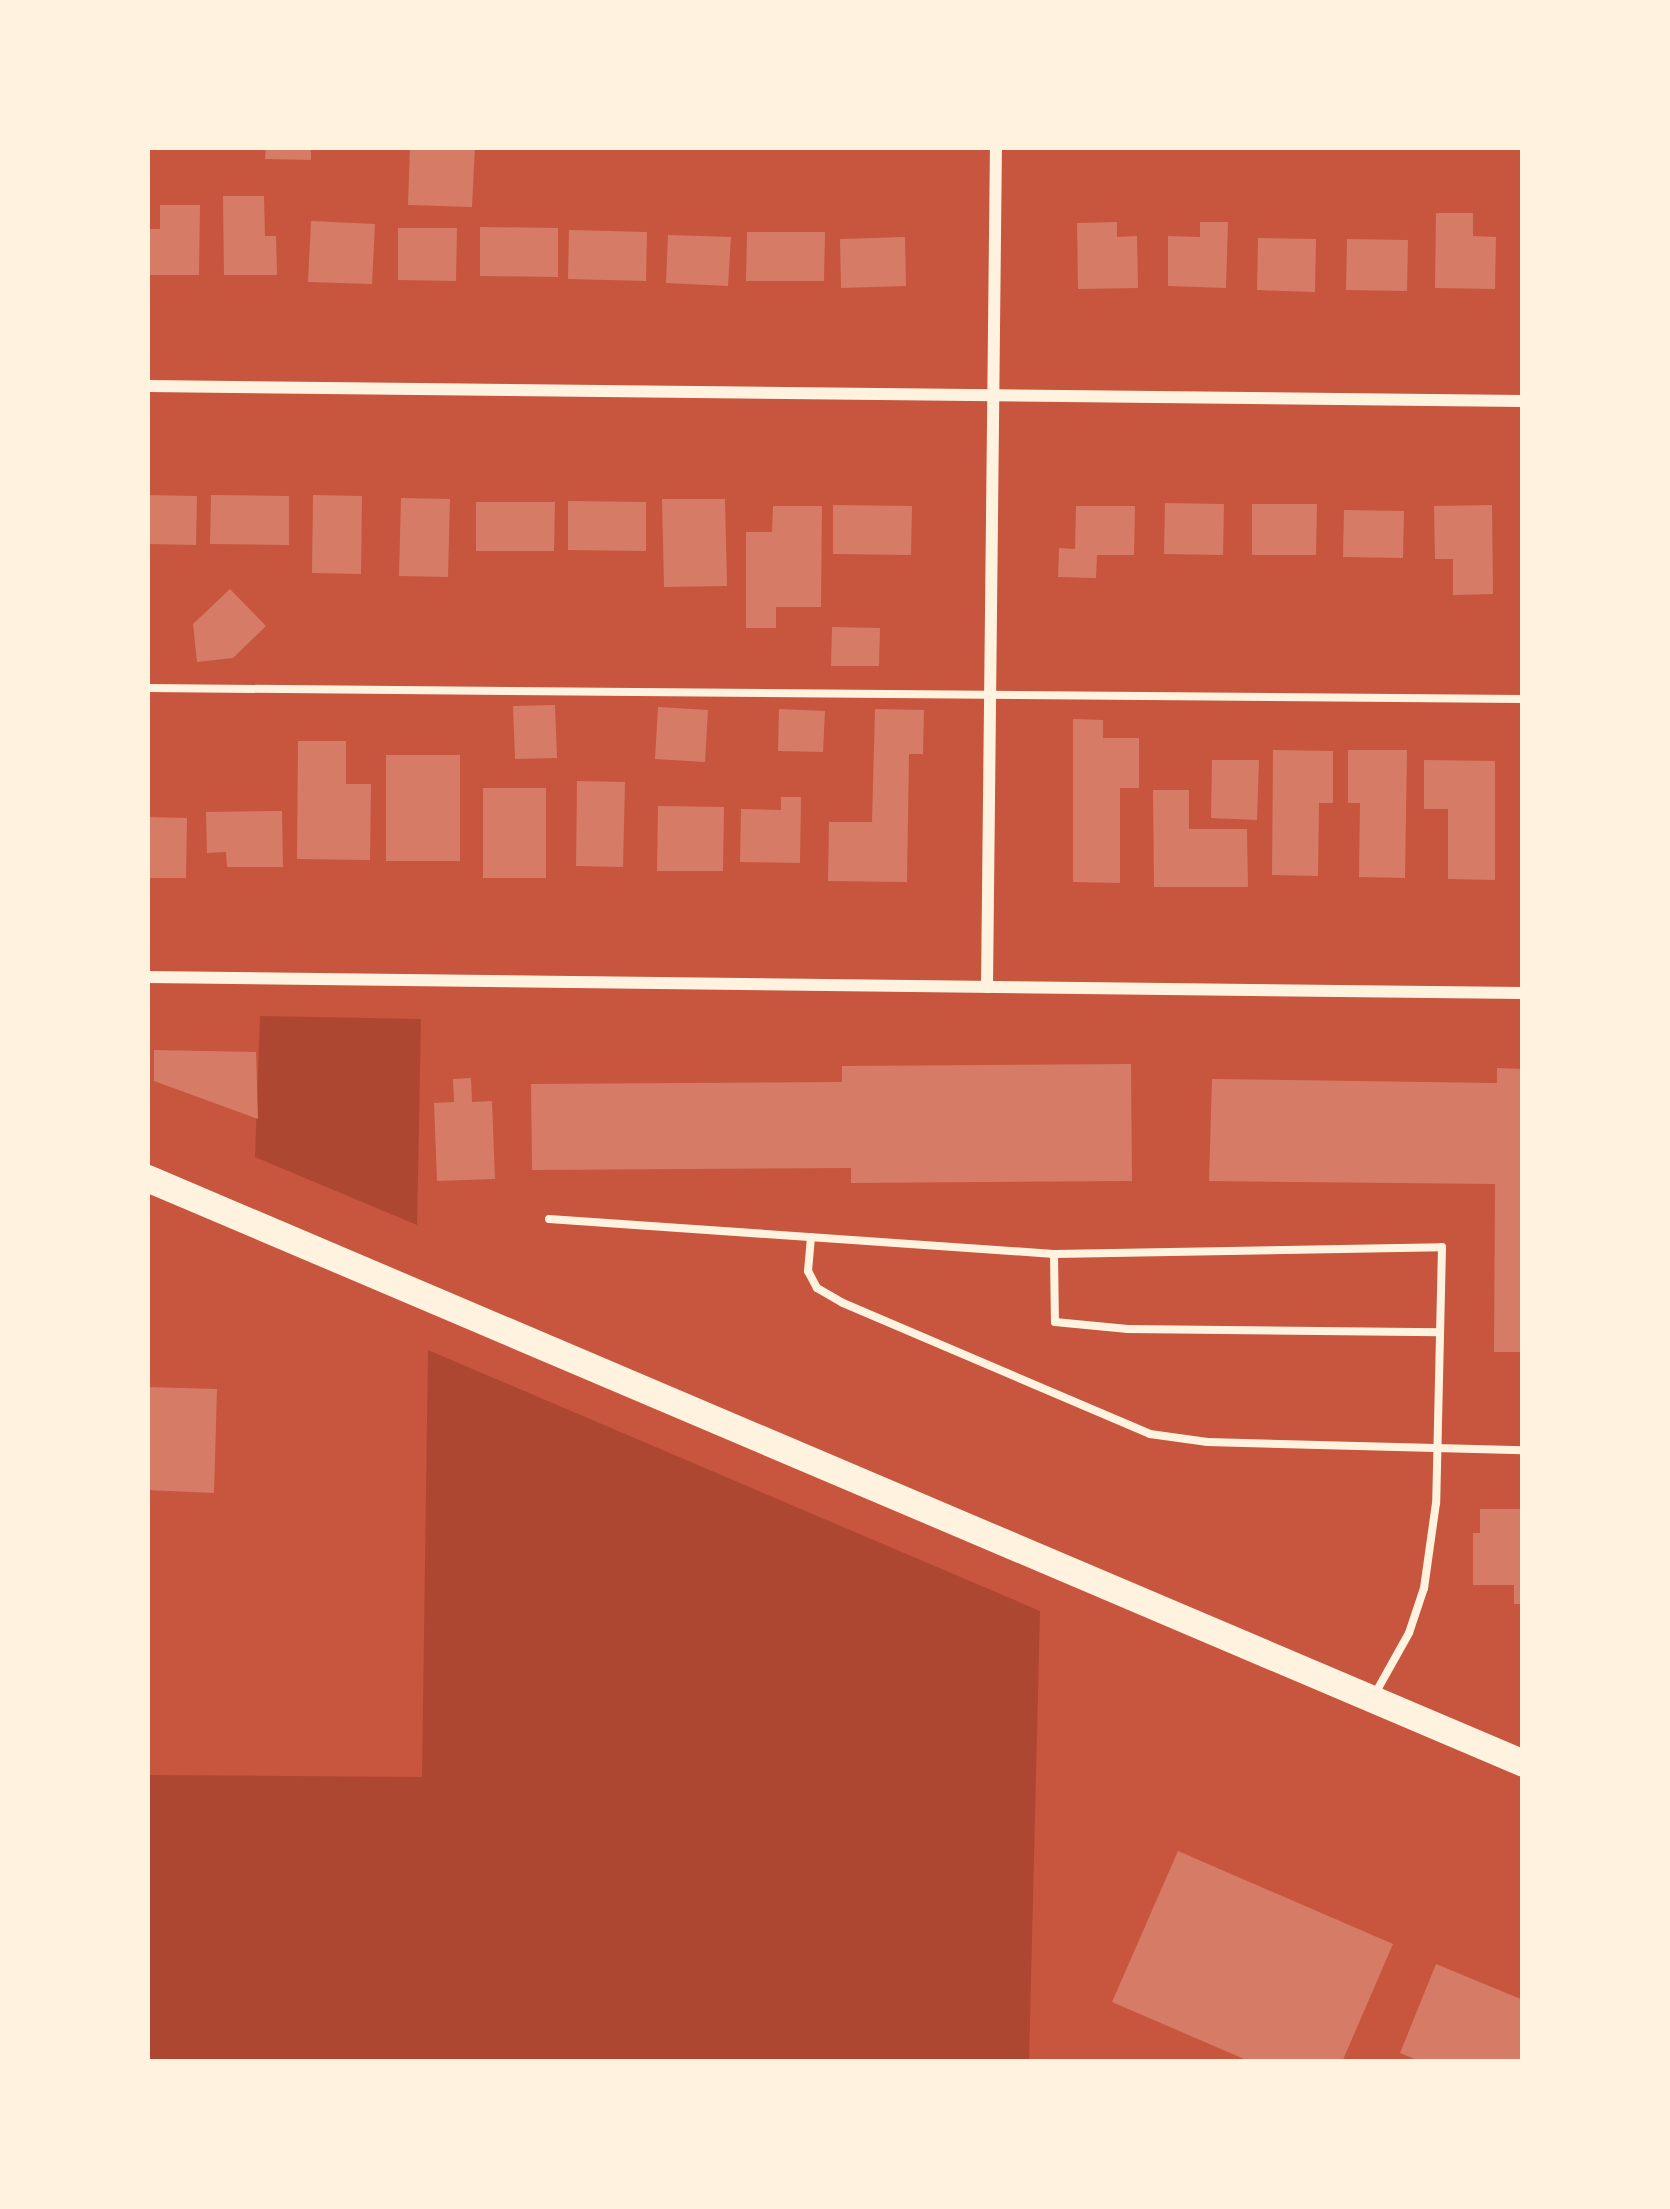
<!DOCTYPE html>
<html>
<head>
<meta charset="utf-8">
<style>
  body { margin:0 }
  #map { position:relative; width:1670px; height:2209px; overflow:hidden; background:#c8553d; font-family:Quicksand,sans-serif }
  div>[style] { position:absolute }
  .green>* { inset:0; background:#ae4732 }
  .building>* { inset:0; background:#d67c66 }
  .service>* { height:8px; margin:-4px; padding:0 4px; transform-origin:4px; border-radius:4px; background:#fff3e0 }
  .minor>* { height:12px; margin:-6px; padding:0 6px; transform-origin:6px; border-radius:6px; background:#fff3e0 }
  .primary>* { height:27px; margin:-13.5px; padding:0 13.5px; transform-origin:13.5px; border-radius:13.5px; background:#fff3e0 }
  span { translate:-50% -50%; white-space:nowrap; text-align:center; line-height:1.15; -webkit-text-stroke:9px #fff3e0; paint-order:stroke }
  .frame { position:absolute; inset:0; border:150px solid #fff3e0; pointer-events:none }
</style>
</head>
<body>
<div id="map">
  <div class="green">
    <i style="clip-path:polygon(260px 1016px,421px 1019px,417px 1225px,255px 1157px)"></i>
    <i style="clip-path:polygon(428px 1350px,1040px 1611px,1029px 2062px,147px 2062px,147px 1775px,422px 1777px)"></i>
  </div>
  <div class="building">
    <i style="clip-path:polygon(266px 147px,311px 147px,311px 160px,265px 159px)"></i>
    <i style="clip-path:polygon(410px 147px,475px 147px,472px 207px,408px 205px)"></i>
    <i style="clip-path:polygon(223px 196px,264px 196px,265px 236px,276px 236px,277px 275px,224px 275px)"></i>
    <i style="clip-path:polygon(160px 205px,200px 205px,199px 275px,147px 275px,147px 229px,160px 229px)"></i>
    <i style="clip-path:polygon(1436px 213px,1473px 213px,1473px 236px,1496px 237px,1495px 289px,1435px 288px)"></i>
    <i style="clip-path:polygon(311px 221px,375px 224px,372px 284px,308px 282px)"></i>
    <i style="clip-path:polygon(1117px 222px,1117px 237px,1137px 236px,1138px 288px,1078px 289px,1077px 223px)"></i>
    <i style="clip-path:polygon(1200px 222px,1228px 222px,1226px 288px,1168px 286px,1168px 236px,1200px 237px)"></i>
    <i style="clip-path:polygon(480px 227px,558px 228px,558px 277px,480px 276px)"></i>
    <i style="clip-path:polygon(398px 228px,457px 228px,456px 281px,398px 280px)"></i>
    <i style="clip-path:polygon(569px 230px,647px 232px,646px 281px,568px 279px)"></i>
    <i style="clip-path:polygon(747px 232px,825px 232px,824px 281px,746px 281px)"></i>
    <i style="clip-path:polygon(668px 235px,731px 237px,728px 286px,666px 283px)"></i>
    <i style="clip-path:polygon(905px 237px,906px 286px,841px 288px,840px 239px)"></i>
    <i style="clip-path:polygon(1258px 238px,1316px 239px,1315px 292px,1257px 290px)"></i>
    <i style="clip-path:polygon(1347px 239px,1408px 240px,1407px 291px,1346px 290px)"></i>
    <i style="clip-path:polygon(147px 495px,197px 496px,196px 545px,147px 544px)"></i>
    <i style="clip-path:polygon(211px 495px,289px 496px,289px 545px,210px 544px)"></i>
    <i style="clip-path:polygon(313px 495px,362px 496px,361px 574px,312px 573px)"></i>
    <i style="clip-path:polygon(401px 498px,450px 499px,448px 577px,399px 576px)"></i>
    <i style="clip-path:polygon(662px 499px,725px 499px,727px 586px,664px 587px)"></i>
    <i style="clip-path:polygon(568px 501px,646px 502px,646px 551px,568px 550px)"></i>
    <i style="clip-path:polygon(476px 502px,555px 502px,554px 551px,476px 551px)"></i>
    <i style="clip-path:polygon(1165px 503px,1224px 504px,1223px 555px,1164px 554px)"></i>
    <i style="clip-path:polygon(1252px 504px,1317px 504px,1316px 555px,1252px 555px)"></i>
    <i style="clip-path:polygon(833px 505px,912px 506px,911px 555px,833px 554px)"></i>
    <i style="clip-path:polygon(1492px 505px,1493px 594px,1453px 595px,1453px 559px,1435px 559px,1434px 506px)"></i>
    <i style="clip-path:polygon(773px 506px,822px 506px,821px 607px,776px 607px,776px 628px,746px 628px,746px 532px,772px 532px)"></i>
    <i style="clip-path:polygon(1076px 506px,1135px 506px,1134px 555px,1097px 555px,1096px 578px,1058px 577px,1059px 548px,1075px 549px)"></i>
    <i style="clip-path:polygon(1344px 510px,1404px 511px,1403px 558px,1343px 557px)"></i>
    <i style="clip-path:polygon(230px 589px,266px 626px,233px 658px,197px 662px,193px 624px)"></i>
    <i style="clip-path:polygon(832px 627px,880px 628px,879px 666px,831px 666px)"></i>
    <i style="clip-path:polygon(555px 705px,557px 758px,515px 759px,513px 706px)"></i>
    <i style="clip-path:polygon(658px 707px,708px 710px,705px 762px,655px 759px)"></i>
    <i style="clip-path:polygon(779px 709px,825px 711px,823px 752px,778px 751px)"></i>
    <i style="clip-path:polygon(875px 709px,924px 710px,923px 754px,909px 754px,907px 882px,828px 881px,829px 822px,872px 822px)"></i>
    <i style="clip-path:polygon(1073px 719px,1103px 720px,1103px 738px,1139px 738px,1139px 788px,1120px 788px,1120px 883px,1073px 882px)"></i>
    <i style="clip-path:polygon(298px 741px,346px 741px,346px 784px,371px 784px,370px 860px,297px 859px)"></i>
    <i style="clip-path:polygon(1273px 750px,1333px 751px,1333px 803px,1319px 803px,1318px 876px,1272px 875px)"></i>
    <i style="clip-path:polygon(1348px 750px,1407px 750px,1405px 878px,1359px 877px,1360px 803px,1348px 803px)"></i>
    <i style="clip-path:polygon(386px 755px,460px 755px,460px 861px,386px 861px)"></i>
    <i style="clip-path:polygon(1212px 760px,1259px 760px,1257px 820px,1211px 818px)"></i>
    <i style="clip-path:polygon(1424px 760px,1495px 761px,1495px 880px,1448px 879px,1448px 809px,1424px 809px)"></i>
    <i style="clip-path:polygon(577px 781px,625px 782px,623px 867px,576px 866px)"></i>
    <i style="clip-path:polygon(483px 788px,546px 788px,546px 878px,483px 878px)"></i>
    <i style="clip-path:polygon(1153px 790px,1189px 790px,1189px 829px,1247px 829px,1248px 887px,1154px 887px)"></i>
    <i style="clip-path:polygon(781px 797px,801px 797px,800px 863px,740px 862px,741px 809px,781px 810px)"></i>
    <i style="clip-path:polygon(658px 806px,724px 807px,723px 871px,657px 871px)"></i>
    <i style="clip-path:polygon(282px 811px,283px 867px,227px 867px,226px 852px,207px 853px,206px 812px)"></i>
    <i style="clip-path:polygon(147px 817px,187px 818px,186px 878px,147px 878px)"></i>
    <i style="clip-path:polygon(154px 1050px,256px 1052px,258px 1119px,154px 1081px)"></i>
    <i style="clip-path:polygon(1131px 1064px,1132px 1181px,851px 1183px,851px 1168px,532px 1170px,531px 1084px,842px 1082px,842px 1066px)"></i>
    <i style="clip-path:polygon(1497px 1068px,1523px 1069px,1523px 1352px,1494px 1352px,1495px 1184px,1209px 1181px,1212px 1079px,1497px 1083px)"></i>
    <i style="clip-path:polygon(471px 1078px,472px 1102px,492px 1101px,495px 1179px,437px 1181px,434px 1103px,454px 1102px,453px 1079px)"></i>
    <i style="clip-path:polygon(147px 1387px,217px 1389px,214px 1493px,147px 1490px)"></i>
    <i style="clip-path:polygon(1480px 1509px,1523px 1509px,1523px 1604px,1514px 1604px,1514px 1585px,1473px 1585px,1473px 1533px,1480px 1533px)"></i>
    <i style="clip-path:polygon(1178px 1851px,1393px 1944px,1342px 2062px,1251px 2062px,1112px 2002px)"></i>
    <i style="clip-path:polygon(1436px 1964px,1523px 2000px,1523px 2062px,1422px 2062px,1400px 2053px)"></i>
  </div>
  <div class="service">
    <i style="left:147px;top:688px;width:1376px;rotate:0.46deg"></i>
    <i style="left:549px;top:1219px;width:506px;rotate:3.96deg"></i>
    <i style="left:1054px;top:1254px;width:388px;rotate:-1deg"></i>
    <i style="left:1442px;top:1247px;width:256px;rotate:91.3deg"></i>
    <i style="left:1436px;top:1503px;width:86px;rotate:98deg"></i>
    <i style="left:1424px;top:1588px;width:47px;rotate:108.4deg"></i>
    <i style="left:1409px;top:1633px;width:68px;rotate:119.2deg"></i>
    <i style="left:811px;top:1237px;width:34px;rotate:95deg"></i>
    <i style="left:808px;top:1271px;width:19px;rotate:62deg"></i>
    <i style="left:817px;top:1288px;width:30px;rotate:30deg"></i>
    <i style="left:843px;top:1303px;width:334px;rotate:23.1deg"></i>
    <i style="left:1150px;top:1434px;width:58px;rotate:8deg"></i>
    <i style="left:1207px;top:1442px;width:316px;rotate:1.5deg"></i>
    <i style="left:1054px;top:1254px;width:68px;rotate:89.2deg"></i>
    <i style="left:1055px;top:1322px;width:73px;rotate:5.5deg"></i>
    <i style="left:1128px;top:1329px;width:312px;rotate:0.6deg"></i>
  </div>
  <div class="minor">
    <i style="left:147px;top:386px;width:1376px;rotate:0.62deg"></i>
    <i style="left:147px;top:977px;width:1376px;rotate:0.67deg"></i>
    <i style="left:987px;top:987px;width:840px;rotate:-89.39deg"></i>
  </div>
  <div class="primary">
    <i style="left:147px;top:1178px;width:1495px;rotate:23.03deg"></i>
  </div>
  <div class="frame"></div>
</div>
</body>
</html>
